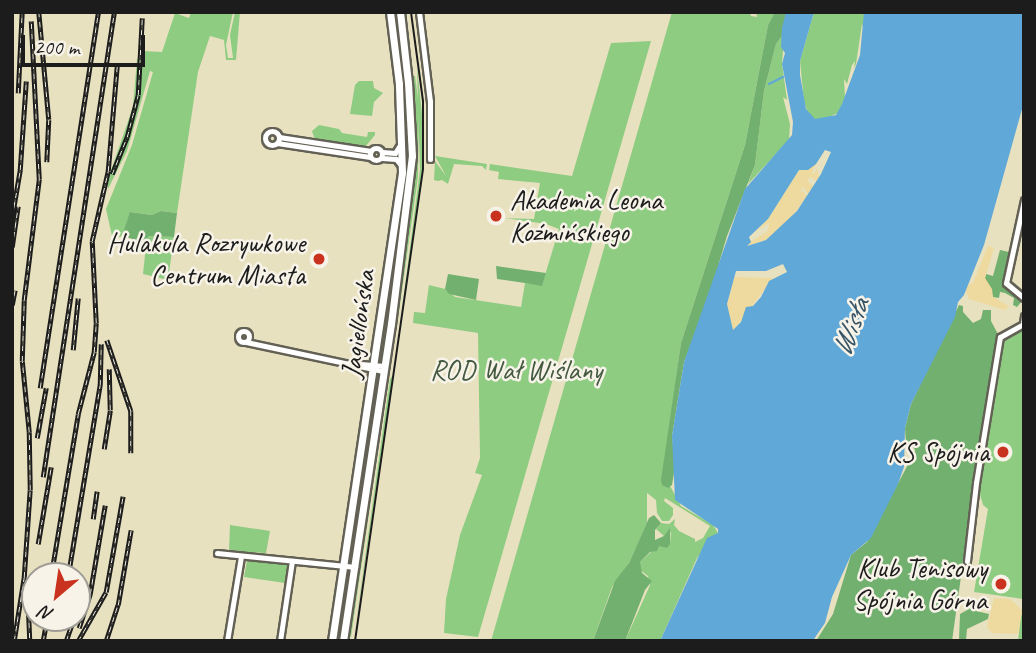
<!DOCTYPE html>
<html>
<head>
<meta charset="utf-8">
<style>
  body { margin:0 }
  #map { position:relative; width:1036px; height:653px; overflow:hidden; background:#e8e1bf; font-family:Caveat,sans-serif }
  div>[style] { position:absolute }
  .green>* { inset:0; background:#8ecc82 }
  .forest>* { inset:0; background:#72b070 }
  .sand>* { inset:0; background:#eeda9e }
  .water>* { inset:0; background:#60a8d7 }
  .stream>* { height:2px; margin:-1px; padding:0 1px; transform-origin:1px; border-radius:1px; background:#60a8d7 }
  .roads { filter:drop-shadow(2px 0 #636155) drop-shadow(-2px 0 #636155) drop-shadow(0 2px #636155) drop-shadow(0 -2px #636155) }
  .minor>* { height:5px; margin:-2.5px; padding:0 2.5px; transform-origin:2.5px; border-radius:2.5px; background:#fff }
  .minor>.ring { margin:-2.5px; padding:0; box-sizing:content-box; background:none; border:5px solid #fff; border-radius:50% }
  .major>* { height:7px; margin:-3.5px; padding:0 3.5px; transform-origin:3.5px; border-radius:3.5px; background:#fff }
  .tram>* { height:2px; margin:-1px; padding:0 1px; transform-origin:1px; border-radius:1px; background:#1c1c1c }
  .rail>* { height:4.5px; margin-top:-2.25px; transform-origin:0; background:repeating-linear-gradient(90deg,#f7f3e8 0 5px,#1c1c1c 0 10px); box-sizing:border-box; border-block:2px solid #1c1c1c }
  .dots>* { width:19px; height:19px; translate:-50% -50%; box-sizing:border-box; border:4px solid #f7f3e8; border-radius:50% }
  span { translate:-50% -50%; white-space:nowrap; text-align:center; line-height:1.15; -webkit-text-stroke:5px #f7f3e8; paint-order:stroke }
  .poi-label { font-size:28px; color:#1c1c1c }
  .left { translate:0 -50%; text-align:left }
  .right { translate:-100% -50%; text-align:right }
  .street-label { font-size:28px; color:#1c1c1c }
  .park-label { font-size:28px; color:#445a40 }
  .water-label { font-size:30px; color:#375467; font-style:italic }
  .frame { position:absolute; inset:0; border:14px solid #1c1c1c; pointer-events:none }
  .north { position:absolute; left:21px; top:562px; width:70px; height:70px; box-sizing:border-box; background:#f7f3e8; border:2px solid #9f9d96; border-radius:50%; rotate:209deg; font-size:19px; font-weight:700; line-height:28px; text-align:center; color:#1c1c1c }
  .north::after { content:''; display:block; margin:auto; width:24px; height:32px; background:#c8321e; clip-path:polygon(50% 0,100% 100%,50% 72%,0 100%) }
  .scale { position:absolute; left:21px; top:35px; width:124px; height:32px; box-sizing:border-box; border:4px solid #1c1c1c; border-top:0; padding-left:9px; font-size:21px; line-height:24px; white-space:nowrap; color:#1c1c1c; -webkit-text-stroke:5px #f7f3e8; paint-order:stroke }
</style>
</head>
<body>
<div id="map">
  <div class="green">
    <i style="clip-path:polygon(191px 12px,233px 12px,226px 45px,228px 58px,233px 58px,230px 35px,235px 12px,240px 12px,236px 60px,226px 60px,224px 40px,210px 36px,198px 72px,177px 213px,161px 211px,152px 215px,131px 212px,122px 236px,110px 241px,112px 236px,106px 209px,132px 145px,153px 72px,150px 71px,127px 151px,108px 189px,107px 182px,133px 107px,137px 59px,143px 59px,143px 51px,162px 52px,175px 13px,189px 18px)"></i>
    <i style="clip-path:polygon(393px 12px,396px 12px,406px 90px,409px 150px,382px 353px,406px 146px,404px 96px)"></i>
    <i style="clip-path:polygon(672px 12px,750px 12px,751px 16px,757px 17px,756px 12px,775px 12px,768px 25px,745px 145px,681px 343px,663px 473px,681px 506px,713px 525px,718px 533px,697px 558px,660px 641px,625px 641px,650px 585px,648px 576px,640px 570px,640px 562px,659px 545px,670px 544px,671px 532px,664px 536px,656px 529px,661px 523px,669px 524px,675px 519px,674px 525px,679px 531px,695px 539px,695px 542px,703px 538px,710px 526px,665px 498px,664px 501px,673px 508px,673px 515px,669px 521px,662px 521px,657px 513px,656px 500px,647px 493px,647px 523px,629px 563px,612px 587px,593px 641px,491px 641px)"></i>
    <i style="clip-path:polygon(786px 12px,782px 64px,787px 100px,783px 97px,790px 124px,789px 140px,748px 184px,755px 165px,764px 91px,776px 44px,782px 36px)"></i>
    <i style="clip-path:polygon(814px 12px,864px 12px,866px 25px,864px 29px,862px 24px,856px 64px,854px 68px,855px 61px,852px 65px,847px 84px,844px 79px,845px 98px,838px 113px,812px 124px,804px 102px,800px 61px)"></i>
    <i style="clip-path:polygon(651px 41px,478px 637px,444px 633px,446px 599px,460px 535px,482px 475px,475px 473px,480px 458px,478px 333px,413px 323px,414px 312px,425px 313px,429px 285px,445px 289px,455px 297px,521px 307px,525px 283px,542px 285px,559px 229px,546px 224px,504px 218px,534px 219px,540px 183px,498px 179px,499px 172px,489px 170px,490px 164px,572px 176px,611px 43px)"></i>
    <i style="clip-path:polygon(417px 66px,422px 114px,422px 171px,399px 333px,420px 170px)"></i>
    <i style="clip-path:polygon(411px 67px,413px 67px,412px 76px,415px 76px,419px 106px,418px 177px,396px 333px,398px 296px,416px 161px)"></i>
    <i style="clip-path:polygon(359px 81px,373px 81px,374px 88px,383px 93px,374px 102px,372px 116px,350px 114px,355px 85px)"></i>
    <i style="clip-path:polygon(319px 125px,339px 129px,342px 133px,367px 137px,368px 132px,375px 132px,375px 135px,365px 147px,315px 140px,312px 131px)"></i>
    <i style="clip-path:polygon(435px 156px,487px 164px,486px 170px,482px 166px,454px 164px,448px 184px,442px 180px,438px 181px,434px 180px,435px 161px,446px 176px)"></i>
    <i style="clip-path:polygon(147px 236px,174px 237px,168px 280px,143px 274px)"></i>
    <i style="clip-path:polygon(1024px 325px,1024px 641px,1018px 641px,1023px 599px,974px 592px,988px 509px,983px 505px,978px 487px,1001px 341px)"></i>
    <i style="clip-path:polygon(393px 375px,391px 390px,354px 637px,390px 379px)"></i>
    <i style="clip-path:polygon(389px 376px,351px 637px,347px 636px,376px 444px)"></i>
    <i style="clip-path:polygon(230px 525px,270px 531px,266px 553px,229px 551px)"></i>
    <i style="clip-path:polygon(247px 561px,288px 564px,285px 583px,244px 577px)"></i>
  </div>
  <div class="forest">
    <i style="clip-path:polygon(775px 12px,786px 12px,782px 36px,776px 44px,764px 91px,755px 165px,727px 236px,706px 307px,684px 362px,672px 436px,675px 467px,672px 485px,668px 488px,662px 485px,661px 480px,681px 343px,745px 145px,768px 25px)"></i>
    <i style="clip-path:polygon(161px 211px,177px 213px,174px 237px,148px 236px,147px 243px,122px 236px,130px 212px,152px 215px)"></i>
    <i style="clip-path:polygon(1000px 250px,1009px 252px,1004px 284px,1023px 300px,1017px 307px,1013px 305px,1014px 298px,1005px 293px,1000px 292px,999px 298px,993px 297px,985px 278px,986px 274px,993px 276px)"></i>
    <i style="clip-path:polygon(496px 266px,546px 273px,542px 286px,525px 283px,497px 279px)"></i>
    <i style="clip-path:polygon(448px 274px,479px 279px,476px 300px,449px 294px,445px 289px)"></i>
    <i style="clip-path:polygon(959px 305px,963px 306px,963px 312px,973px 323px,981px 319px,983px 310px,991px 310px,991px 321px,999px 336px,984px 413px,952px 641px,816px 641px,833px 614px,851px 555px,867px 542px,913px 455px,915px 449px,906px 444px,905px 428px,911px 404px)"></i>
    <i style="clip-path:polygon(654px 515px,661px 523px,655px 530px,655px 540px,664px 536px,670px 528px,670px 544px,667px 548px,659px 546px,657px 551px,650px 552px,640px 562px,642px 573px,652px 581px,645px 590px,625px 641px,593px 641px,615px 581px,629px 563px,649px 518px)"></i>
    <i style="clip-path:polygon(971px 599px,977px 602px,976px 611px,989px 614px,988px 619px,967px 629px,966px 640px,959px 640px,960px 614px,969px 609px)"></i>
  </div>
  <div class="sand">
    <i style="clip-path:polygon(816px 164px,812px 172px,814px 174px,817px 168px,819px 177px,817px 181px,810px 177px,807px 181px,813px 186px,808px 194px,803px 187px,798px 194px,802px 190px,807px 196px,788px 222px,766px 240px,746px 246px,749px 239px,752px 241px,768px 231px,769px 223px,756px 231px,768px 219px,799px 170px)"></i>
    <i style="clip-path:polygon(988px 246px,994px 248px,985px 278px,992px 289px,993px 297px,1009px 306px,1005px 310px,969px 299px,966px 291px,967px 285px,973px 283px)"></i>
    <i style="clip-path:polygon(734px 277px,773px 278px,733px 331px,726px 309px)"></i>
    <i style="clip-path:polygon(994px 598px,1010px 599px,1019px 607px,1022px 612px,1018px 634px,992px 633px,987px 627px)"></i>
  </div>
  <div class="water">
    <i style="clip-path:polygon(evenodd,786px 12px,814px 12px,800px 61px,800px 75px,806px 109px,815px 119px,836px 115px,842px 104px,860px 55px,864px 12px,1024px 12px,1024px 102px,984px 245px,964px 295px,958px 302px,955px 317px,911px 404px,905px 428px,904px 467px,898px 484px,871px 538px,851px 555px,832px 597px,825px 623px,816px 636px,813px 641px,660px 641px,707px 538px,718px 533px,718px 529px,675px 500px,672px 436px,684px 362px,745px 189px,792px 135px,793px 122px,782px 64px,785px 53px,781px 47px,782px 28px,786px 12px,825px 150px,831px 152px,821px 174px,797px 211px,766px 240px,747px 246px,751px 242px,749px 237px,768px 219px,799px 170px,808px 170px,816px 164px,825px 150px,786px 12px,783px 264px,787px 272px,769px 281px,761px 297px,753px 306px,746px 307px,741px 322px,733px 330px,727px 304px,736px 271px,766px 271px,783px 264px)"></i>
  </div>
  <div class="stream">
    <i style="left:769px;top:84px;width:16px;rotate:-27deg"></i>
  </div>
  <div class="roads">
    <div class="minor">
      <i style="left:419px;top:12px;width:90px;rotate:83deg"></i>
      <i style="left:430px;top:101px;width:58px;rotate:90deg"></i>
      <i class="ring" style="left:265px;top:131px;width:9px;height:9px"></i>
      <i style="left:279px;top:137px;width:93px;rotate:8.7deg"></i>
      <i style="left:277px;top:143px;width:94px;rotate:8.6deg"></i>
      <i class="ring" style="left:370px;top:148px;width:7px;height:7px"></i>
      <i style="left:382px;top:152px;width:13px;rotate:4deg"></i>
      <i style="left:395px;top:153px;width:9px;rotate:-58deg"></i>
      <i style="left:382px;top:158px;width:14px;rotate:4deg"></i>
      <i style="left:396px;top:159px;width:6px;rotate:51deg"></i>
      <i style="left:1024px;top:200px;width:85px;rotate:102.2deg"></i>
      <i style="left:1006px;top:283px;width:23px;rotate:40deg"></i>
      <i class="ring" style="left:238.5px;top:331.5px;width:6px;height:6px"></i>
      <i style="left:246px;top:342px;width:140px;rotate:12deg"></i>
      <i style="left:349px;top:363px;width:35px;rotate:5deg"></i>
      <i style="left:217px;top:553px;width:139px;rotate:5.8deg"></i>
      <i style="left:967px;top:561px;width:79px;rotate:-83.4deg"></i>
      <i style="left:976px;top:483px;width:148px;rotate:-80.7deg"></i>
      <i style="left:1000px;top:337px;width:26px;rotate:-29deg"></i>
      <i style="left:1023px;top:324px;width:8px;rotate:-83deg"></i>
      <i style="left:227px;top:641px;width:86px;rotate:-80.6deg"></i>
      <i style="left:280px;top:641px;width:81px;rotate:-81.5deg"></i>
    </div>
    <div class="major">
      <i style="left:332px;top:641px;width:474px;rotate:-81.5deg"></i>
      <i style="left:402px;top:172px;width:88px;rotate:-92deg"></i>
      <i style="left:399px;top:84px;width:73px;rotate:-97.1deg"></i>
      <i style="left:343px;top:641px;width:321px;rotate:-81.4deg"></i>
      <i style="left:391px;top:324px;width:169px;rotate:-82.9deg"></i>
      <i style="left:412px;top:156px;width:73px;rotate:-93.1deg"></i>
      <i style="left:408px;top:83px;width:71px;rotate:-96.4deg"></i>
    </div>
  </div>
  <div class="tram">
    <i style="left:355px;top:641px;width:477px;rotate:-81.8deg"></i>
    <i style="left:423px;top:169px;width:68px;rotate:-90deg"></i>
    <i style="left:423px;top:101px;width:90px;rotate:-97.7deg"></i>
  </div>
  <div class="rail">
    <i style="left:39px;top:12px;width:108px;rotate:84.7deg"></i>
    <i style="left:49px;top:120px;width:42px;rotate:92.7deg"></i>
    <i style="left:18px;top:93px;width:81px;rotate:-87.2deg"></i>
    <i style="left:112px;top:174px;width:40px;rotate:-68deg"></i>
    <i style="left:127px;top:137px;width:43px;rotate:-75.3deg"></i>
    <i style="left:138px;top:95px;width:77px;rotate:-87deg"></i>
    <i style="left:12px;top:217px;width:48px;rotate:-80.3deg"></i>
    <i style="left:20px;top:170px;width:89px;rotate:-86.1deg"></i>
    <i style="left:12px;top:247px;width:41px;rotate:-81.7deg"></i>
    <i style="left:12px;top:305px;width:15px;rotate:-79deg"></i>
    <i style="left:107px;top:340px;width:75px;rotate:71.3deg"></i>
    <i style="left:131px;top:411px;width:42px;rotate:90deg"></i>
    <i style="left:73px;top:350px;width:52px;rotate:-84.5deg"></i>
    <i style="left:40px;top:388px;width:380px;rotate:-81.2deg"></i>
    <i style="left:37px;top:438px;width:51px;rotate:-79.8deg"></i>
    <i style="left:104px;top:449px;width:39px;rotate:-81deg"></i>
    <i style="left:110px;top:410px;width:41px;rotate:-91.4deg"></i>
    <i style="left:43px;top:477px;width:470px;rotate:-81.3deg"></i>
    <i style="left:93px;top:519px;width:28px;rotate:-82deg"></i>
    <i style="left:38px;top:544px;width:78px;rotate:-80.4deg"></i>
    <i style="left:51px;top:576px;width:164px;rotate:-80.5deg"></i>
    <i style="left:78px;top:414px;width:64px;rotate:-75.5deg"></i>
    <i style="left:94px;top:352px;width:29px;rotate:-86deg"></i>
    <i style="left:96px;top:323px;width:82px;rotate:-92.8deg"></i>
    <i style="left:92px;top:241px;width:72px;rotate:-77.1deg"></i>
    <i style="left:108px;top:171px;width:106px;rotate:-85.1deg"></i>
    <i style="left:68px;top:576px;width:194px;rotate:-80.5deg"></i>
    <i style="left:100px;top:385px;width:41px;rotate:-88.6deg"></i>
    <i style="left:28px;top:593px;width:48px;rotate:87.6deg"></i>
    <i style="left:79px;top:628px;width:36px;rotate:-72deg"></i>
    <i style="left:90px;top:594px;width:90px;rotate:-80.4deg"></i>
    <i style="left:14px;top:641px;width:65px;rotate:-81.1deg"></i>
    <i style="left:24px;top:577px;width:87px;rotate:-86.1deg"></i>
    <i style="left:30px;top:490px;width:58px;rotate:-91deg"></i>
    <i style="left:29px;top:432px;width:71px;rotate:-95.6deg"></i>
    <i style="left:22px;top:361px;width:61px;rotate:-88.1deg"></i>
    <i style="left:24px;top:300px;width:122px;rotate:-82.9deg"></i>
    <i style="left:39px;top:179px;width:158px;rotate:-92.9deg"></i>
    <i style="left:43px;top:641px;width:23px;rotate:-80deg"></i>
    <i style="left:66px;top:641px;width:24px;rotate:-71deg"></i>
    <i style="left:78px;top:641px;width:56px;rotate:-60.3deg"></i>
    <i style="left:106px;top:592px;width:97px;rotate:-80deg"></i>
    <i style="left:106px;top:641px;width:38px;rotate:-72deg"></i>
    <i style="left:118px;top:605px;width:76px;rotate:-80.2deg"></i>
  </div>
  <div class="dots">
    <i style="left:496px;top:216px;background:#c8321e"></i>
    <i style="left:319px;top:259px;background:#c8321e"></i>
    <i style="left:1003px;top:452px;background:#c8321e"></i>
    <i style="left:1001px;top:584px;background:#c8321e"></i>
  </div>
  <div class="poi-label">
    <span class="left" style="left:510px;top:216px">Akademia Leona<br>Koźmińskiego</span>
    <span class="right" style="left:305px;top:259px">Hulakula Rozrywkowe<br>Centrum Miasta</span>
    <span class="right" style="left:989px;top:452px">KS Spójnia</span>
    <span class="right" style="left:987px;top:584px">Klub Tenisowy<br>Spójnia Górna</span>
  </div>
  <div class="street-label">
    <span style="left:358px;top:324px;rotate:-82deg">Jagiellońska</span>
  </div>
  <div class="park-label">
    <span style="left:516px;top:370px">ROD Wał Wiślany</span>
  </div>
  <div class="water-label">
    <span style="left:850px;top:327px;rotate:-69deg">Wisła</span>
  </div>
  <div class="frame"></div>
  <div class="north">N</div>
  <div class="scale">200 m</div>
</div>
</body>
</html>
